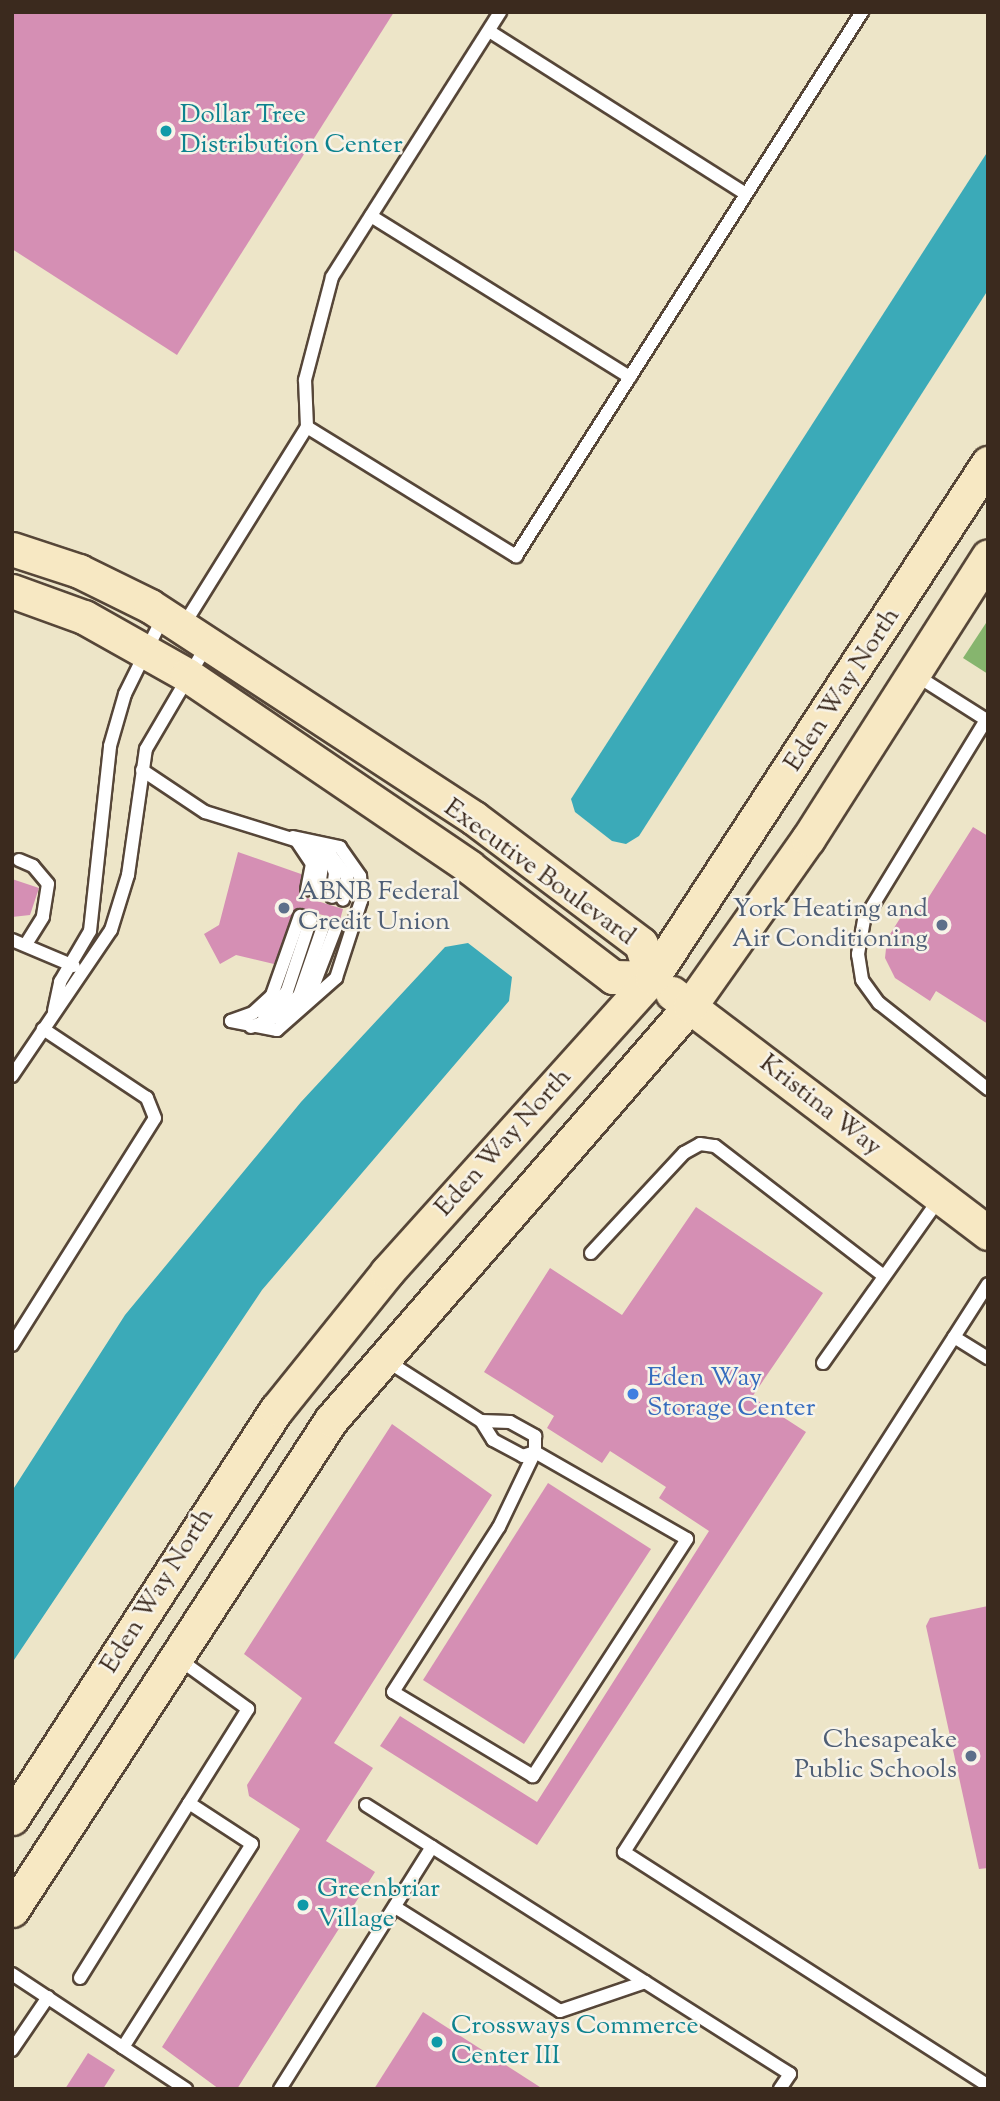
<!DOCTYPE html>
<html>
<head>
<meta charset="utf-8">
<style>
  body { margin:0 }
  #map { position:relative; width:1000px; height:2101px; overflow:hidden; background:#ede5c8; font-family:"Sorts Mill Goudy",serif }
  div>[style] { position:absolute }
  .forest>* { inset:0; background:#86b56e }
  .water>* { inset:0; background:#3baab8 }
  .building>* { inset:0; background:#d58fb4 }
  .roads { filter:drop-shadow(2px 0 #564638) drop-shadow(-2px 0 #564638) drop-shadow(0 2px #564638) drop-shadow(0 -2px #564638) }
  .lane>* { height:12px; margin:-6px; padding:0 6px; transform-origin:6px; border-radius:6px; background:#fff }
  .secondary>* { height:33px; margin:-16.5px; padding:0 16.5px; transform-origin:16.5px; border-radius:16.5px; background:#f7e8c3 }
  .dots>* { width:19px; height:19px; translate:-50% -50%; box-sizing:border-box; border:4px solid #f7f3e8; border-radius:50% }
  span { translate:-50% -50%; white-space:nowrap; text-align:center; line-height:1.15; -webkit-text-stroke:5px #f7f3e8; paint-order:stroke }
  .culture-label { font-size:26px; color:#0d838f }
  .left { translate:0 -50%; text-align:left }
  .street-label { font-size:26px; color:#3b2a1e }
  .service-label { font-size:26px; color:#4e5e75 }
  .right { translate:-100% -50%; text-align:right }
  .shop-label { font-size:26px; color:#366cbe }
  .frame { position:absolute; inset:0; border:14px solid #3b2a1e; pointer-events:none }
</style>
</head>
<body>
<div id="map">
  <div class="forest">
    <i style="clip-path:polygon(988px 620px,988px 674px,963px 658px)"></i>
  </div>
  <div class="water">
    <i style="clip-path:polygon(988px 151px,988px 290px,639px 836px,626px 844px,612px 841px,575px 812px,571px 799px)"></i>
    <i style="clip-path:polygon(468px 943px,512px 977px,509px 1001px,262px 1290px,12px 1663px,12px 1491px,125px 1315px,301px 1102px,445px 947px)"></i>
  </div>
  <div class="building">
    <i style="clip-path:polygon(12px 12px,394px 12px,177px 355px,12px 249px)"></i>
    <i style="clip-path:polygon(973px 827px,988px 836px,988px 1024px,936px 991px,930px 1001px,895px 978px,885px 958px,887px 939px,909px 904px,920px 911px)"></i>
    <i style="clip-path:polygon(238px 852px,301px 874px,301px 896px,343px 909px,340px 920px,298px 908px,274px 964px,236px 955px,220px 964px,204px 934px,219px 925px)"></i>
    <i style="clip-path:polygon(12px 879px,39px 888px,30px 915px,12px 917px)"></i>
    <i style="clip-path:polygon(696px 1207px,823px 1293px,752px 1397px,806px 1432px,537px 1845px,380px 1746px,400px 1716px,537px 1802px,709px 1531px,659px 1498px,666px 1487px,610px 1451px,602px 1463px,547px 1428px,554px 1416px,484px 1372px,550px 1268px,622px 1315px)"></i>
    <i style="clip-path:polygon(392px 1424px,492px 1495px,334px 1743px,373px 1768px,326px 1841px,375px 1872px,237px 2089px,219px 2089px,162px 2047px,300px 1829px,249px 1796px,247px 1785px,302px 1698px,244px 1654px)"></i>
    <i style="clip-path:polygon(548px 1483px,651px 1549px,524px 1744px,423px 1680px)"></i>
    <i style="clip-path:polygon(988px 1606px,988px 1868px,979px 1869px,926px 1626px,930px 1618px)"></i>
    <i style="clip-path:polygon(423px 2012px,543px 2089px,374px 2089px)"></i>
    <i style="clip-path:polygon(88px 2053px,115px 2070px,103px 2089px,65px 2089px)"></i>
  </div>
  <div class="roads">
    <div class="lane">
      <i style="left:489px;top:31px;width:304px;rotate:32.4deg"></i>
      <i style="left:371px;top:216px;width:305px;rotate:31.9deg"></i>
      <i style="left:307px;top:427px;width:246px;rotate:31.7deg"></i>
      <i style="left:516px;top:556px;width:645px;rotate:-57.54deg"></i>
      <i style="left:183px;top:626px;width:234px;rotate:-58.1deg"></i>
      <i style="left:307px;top:427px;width:47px;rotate:-92.4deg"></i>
      <i style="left:305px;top:380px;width:106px;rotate:-75.3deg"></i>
      <i style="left:332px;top:277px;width:314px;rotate:-57.6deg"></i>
      <i style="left:914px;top:674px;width:88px;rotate:32.4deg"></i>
      <i style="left:986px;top:720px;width:234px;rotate:121.4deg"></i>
      <i style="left:864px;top:920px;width:35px;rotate:100deg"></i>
      <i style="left:858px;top:954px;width:26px;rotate:81deg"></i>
      <i style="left:862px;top:980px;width:29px;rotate:54deg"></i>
      <i style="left:879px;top:1003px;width:139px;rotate:38.3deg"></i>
      <i style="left:142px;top:770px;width:76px;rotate:33.7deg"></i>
      <i style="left:205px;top:812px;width:128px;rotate:17.3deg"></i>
      <i style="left:327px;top:850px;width:34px;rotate:53deg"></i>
      <i style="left:347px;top:877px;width:23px;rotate:100deg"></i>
      <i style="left:296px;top:840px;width:29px;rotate:56deg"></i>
      <i style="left:312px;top:864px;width:26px;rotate:101deg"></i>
      <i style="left:310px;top:845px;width:24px;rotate:60deg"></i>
      <i style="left:322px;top:866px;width:27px;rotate:98deg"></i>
      <i style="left:327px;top:854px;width:21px;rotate:67deg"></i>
      <i style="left:335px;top:873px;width:24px;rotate:97deg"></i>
      <i style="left:19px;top:860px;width:15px;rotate:23deg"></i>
      <i style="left:33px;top:866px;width:23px;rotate:50deg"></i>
      <i style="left:48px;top:884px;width:33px;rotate:99deg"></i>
      <i style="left:43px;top:917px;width:31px;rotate:122deg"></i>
      <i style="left:12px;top:940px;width:67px;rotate:22.8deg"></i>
      <i style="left:309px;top:997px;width:75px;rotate:-68.9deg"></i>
      <i style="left:54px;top:1011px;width:30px;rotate:-78deg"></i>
      <i style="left:60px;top:982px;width:59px;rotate:-59.5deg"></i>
      <i style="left:90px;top:931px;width:186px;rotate:-83.8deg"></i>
      <i style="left:110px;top:746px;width:54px;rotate:-73.9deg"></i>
      <i style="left:125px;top:694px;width:86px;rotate:-63.7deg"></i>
      <i style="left:264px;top:1016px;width:34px;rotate:-47deg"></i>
      <i style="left:287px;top:991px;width:76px;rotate:-71.6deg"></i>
      <i style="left:231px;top:1021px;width:47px;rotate:11.1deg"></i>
      <i style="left:277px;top:1030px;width:79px;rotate:-41.4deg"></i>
      <i style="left:336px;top:978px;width:81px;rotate:-72deg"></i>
      <i style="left:361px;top:901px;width:25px;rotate:-92deg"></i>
      <i style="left:360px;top:876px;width:35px;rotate:-125deg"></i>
      <i style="left:340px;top:847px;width:48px;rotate:-168deg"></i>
      <i style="left:231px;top:1021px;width:23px;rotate:-20deg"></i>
      <i style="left:253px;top:1013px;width:26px;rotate:-43deg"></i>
      <i style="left:272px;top:995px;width:84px;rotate:-70.5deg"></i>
      <i style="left:251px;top:1027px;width:29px;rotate:-22deg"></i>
      <i style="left:278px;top:1016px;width:29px;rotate:-44deg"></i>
      <i style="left:299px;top:996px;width:76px;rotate:-70.9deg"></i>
      <i style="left:12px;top:1076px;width:176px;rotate:-55.9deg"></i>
      <i style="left:111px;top:930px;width:58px;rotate:-72.8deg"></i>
      <i style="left:128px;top:875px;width:127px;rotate:-81.9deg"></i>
      <i style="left:146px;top:749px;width:121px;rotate:-59.6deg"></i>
      <i style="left:591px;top:1253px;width:137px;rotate:-47.1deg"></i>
      <i style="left:684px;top:1153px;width:18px;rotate:-29deg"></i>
      <i style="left:700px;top:1144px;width:15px;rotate:8deg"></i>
      <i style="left:715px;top:1146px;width:213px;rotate:37.6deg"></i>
      <i style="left:988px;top:1284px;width:675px;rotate:122.65deg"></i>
      <i style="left:624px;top:1852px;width:433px;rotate:32.7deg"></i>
      <i style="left:954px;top:1337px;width:40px;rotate:32deg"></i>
      <i style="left:12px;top:1345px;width:268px;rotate:-57.8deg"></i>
      <i style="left:155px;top:1118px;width:22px;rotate:-112deg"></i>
      <i style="left:147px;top:1098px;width:125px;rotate:-146.4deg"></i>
      <i style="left:384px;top:1359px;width:115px;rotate:32.6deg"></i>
      <i style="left:481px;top:1421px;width:29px;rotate:2deg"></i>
      <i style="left:510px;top:1422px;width:29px;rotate:29deg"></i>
      <i style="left:535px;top:1436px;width:16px;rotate:90deg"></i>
      <i style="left:535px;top:1452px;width:13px;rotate:162deg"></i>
      <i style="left:523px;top:1456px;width:34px;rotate:-152deg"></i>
      <i style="left:493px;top:1440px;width:22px;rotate:-122deg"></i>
      <i style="left:823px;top:1363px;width:201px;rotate:-54.7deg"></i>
      <i style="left:535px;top:1452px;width:175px;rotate:29.8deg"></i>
      <i style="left:687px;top:1539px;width:283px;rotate:123deg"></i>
      <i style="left:533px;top:1776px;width:163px;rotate:-149deg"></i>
      <i style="left:393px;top:1692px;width:196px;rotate:-57.3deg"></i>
      <i style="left:499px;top:1527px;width:83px;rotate:-64.4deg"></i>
      <i style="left:176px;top:1657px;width:89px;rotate:35.8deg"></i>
      <i style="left:248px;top:1709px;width:111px;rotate:122.1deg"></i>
      <i style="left:366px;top:1805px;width:502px;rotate:32.39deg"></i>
      <i style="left:790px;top:2074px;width:18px;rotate:124deg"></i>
      <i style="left:395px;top:1907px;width:195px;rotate:32.2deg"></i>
      <i style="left:560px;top:2011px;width:90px;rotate:-18.8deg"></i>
      <i style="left:12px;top:1974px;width:209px;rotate:33.5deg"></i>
      <i style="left:80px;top:1978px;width:206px;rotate:-58.1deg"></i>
      <i style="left:189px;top:1803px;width:75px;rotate:33.1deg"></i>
      <i style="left:252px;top:1844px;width:241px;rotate:122.4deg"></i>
      <i style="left:12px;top:2050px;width:64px;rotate:-55.8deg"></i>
      <i style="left:280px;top:2089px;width:286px;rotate:-57.9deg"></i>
    </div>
    <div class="secondary">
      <i style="left:12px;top:549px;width:71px;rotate:18.2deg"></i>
      <i style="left:79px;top:571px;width:79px;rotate:26.2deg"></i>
      <i style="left:150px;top:606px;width:387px;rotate:33.2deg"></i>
      <i style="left:474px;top:818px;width:209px;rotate:37deg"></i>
      <i style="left:641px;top:944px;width:36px;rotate:72deg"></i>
      <i style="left:12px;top:591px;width:77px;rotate:19.9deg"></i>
      <i style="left:84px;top:617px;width:118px;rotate:29.4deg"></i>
      <i style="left:187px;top:675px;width:341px;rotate:34.2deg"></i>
      <i style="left:469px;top:867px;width:181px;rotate:37.4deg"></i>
      <i style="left:613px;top:977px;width:39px;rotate:1deg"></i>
      <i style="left:672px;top:993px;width:397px;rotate:37.2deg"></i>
      <i style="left:12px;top:1818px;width:487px;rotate:-57.1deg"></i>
      <i style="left:277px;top:1409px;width:176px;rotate:-51.2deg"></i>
      <i style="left:387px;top:1272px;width:396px;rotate:-48deg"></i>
      <i style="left:652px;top:978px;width:615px;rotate:-56.88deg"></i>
      <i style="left:12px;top:1910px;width:585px;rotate:-56.94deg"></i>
      <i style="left:331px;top:1420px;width:548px;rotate:-49.07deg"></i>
      <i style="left:690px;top:1006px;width:204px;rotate:-54.8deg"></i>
      <i style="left:808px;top:839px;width:335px;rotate:-57.5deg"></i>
    </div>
  </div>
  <div class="dots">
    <i style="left:166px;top:131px;background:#0f9aa8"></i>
    <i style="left:284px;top:908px;background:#5c6f8a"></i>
    <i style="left:942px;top:925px;background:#5c6f8a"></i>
    <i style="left:633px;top:1394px;background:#3f7fe0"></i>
    <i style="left:971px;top:1756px;background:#5c6f8a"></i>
    <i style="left:303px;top:1905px;background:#0f9aa8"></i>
    <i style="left:437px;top:2042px;background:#0f9aa8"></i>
  </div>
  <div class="culture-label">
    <span class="left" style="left:180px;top:131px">Dollar Tree<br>Distribution Center</span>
    <span class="left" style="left:317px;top:1905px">Greenbriar<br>Village</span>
    <span class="left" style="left:451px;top:2042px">Crossways Commerce<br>Center III</span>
  </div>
  <div class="street-label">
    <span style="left:843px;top:690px;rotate:-57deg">Eden Way North</span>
    <span style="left:539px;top:873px;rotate:36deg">Executive Boulevard</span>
    <span style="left:820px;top:1106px;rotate:38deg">Kristina Way</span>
    <span style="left:504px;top:1143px;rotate:-48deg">Eden Way North</span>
    <span style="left:158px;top:1591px;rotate:-58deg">Eden Way North</span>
  </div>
  <div class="service-label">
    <span class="left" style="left:298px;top:908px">ABNB Federal<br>Credit Union</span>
    <span class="right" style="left:928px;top:925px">York Heating and<br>Air Conditioning</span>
    <span class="right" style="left:957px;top:1756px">Chesapeake<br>Public Schools</span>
  </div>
  <div class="shop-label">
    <span class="left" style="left:647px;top:1394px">Eden Way<br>Storage Center</span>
  </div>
  <div class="frame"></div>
</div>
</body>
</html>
